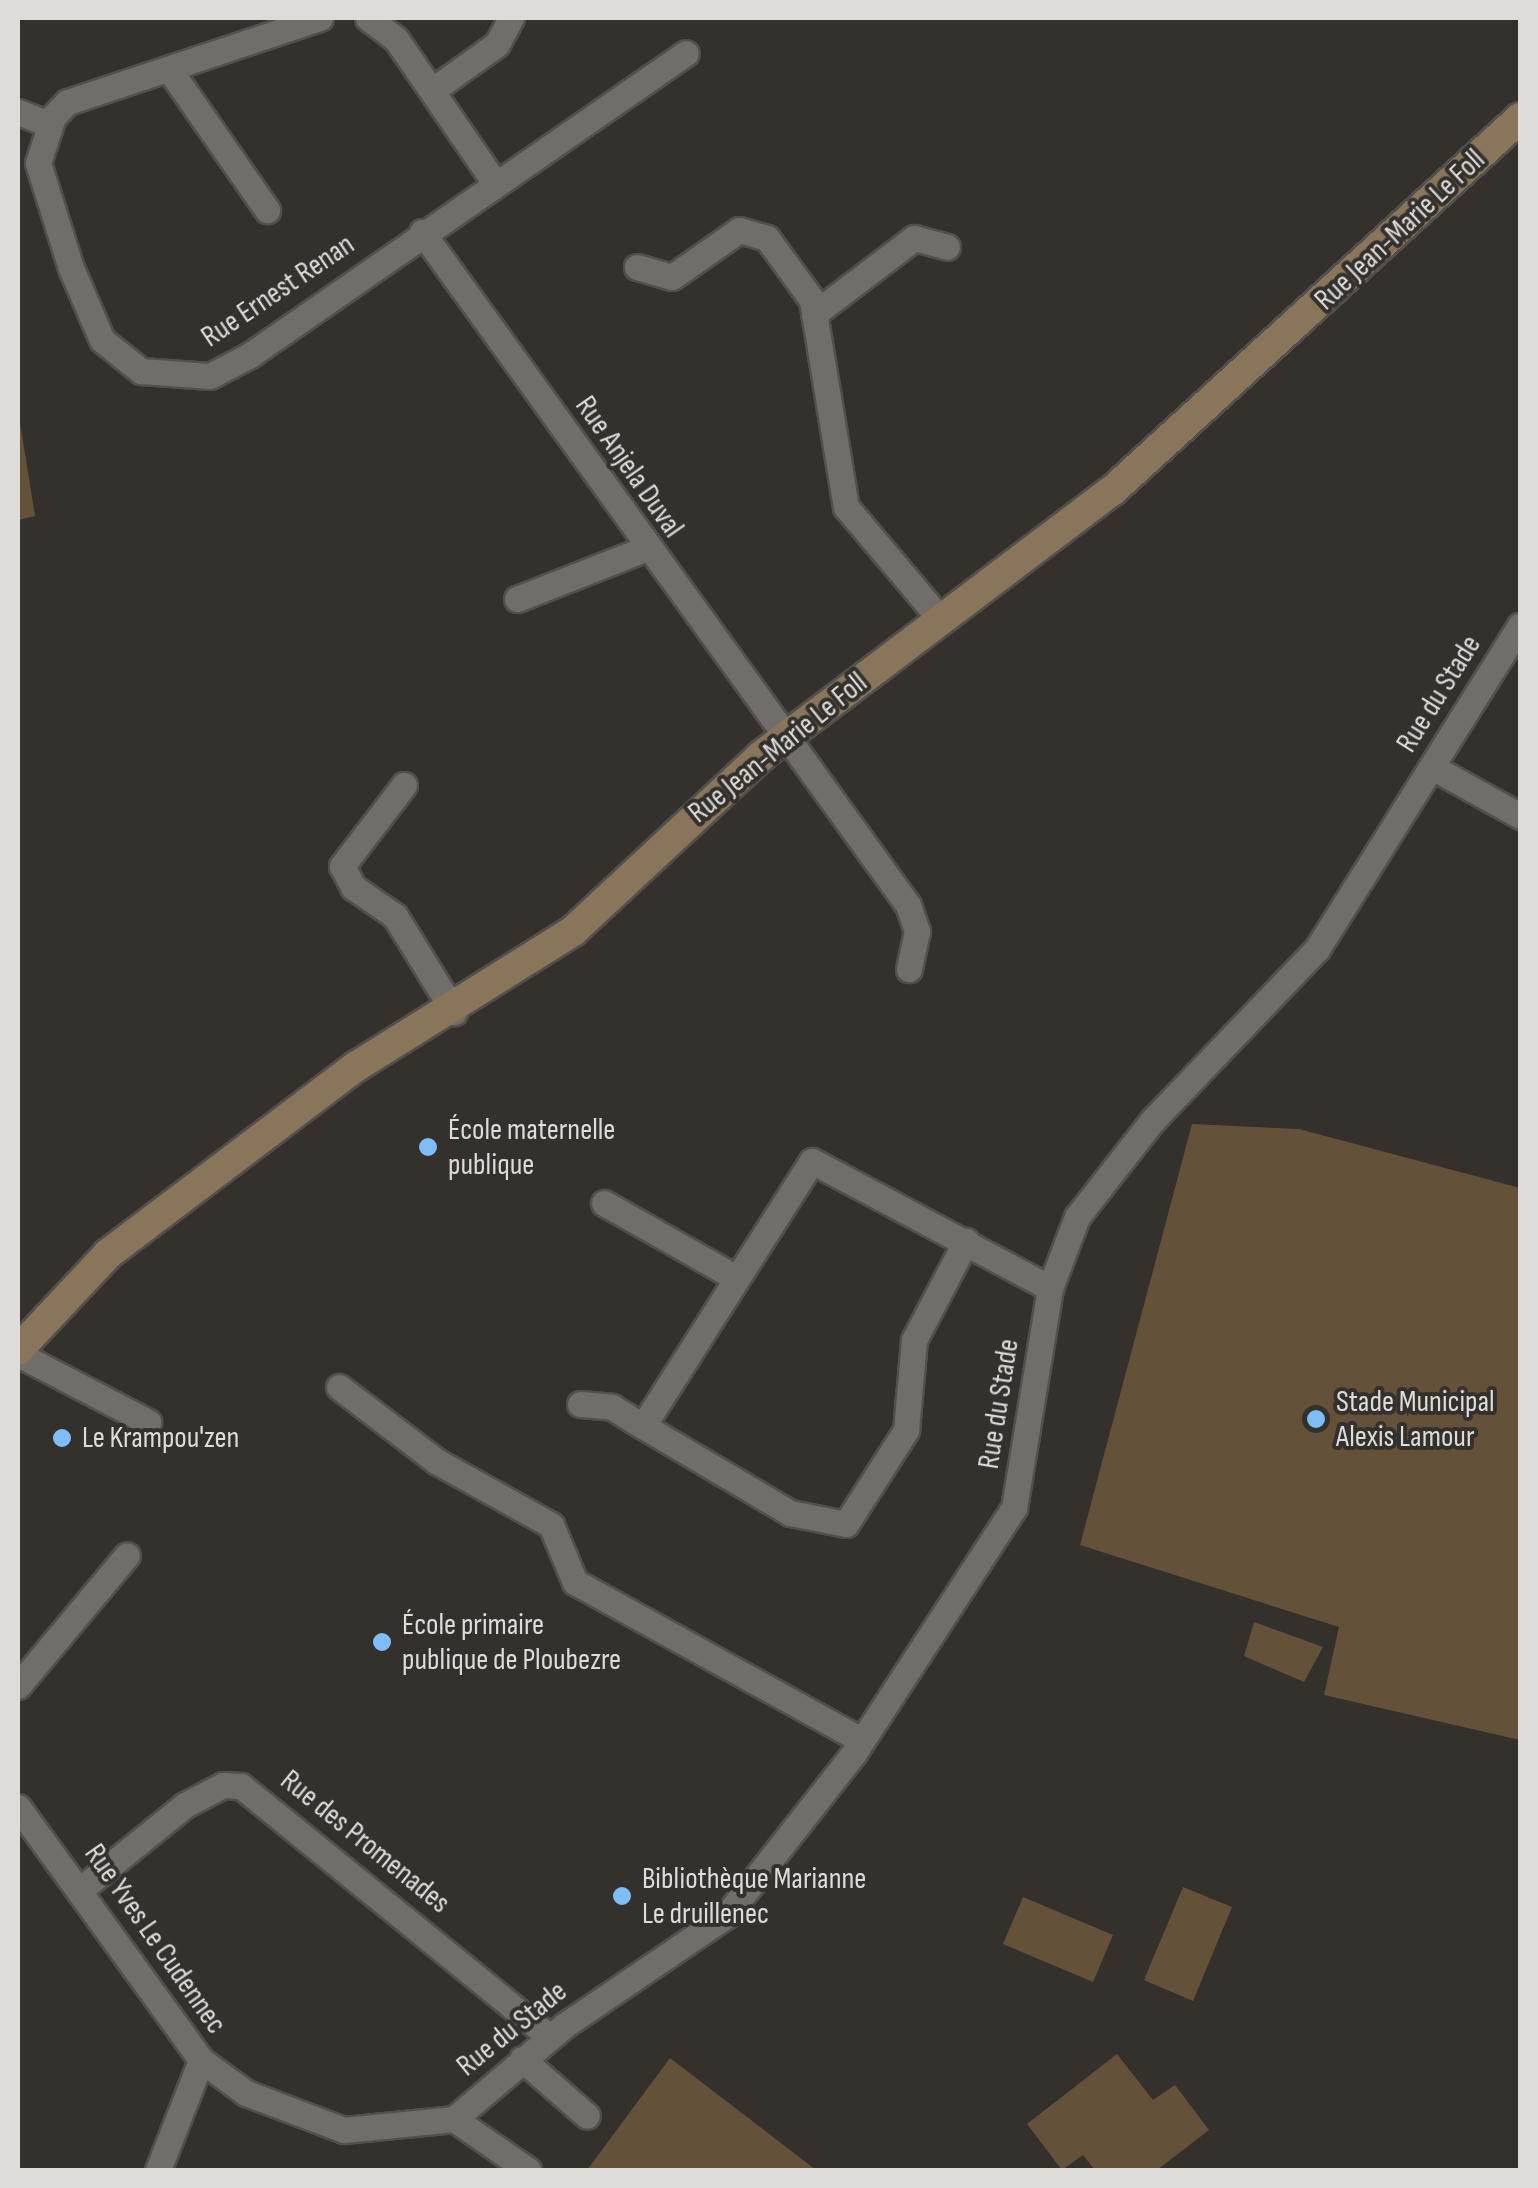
<!DOCTYPE html>
<html>
<head>
<meta charset="utf-8">
<style>
  body { margin:0 }
  #map { position:relative; width:1538px; height:2188px; overflow:hidden; background:#34312d; font-family:"Sofia Sans Condensed",sans-serif }
  div>[style] { position:absolute }
  .green>* { inset:0; background:#63513a }
  .roads { filter:drop-shadow(2px 0 #52504c) drop-shadow(-2px 0 #52504c) drop-shadow(0 2px #52504c) drop-shadow(0 -2px #52504c) }
  .street>* { height:25px; margin:-12.5px; padding:0 12.5px; transform-origin:12.5px; border-radius:12.5px; background:#716d69 }
  .secondary>* { height:30px; margin:-15px; padding:0 15px; transform-origin:15px; border-radius:15px; background:#89755a }
  .dots>* { width:28px; height:28px; translate:-50% -50%; box-sizing:border-box; border:5px solid #34312d; border-radius:50% }
  span { translate:-50% -50%; white-space:nowrap; text-align:center; line-height:1.15; -webkit-text-stroke:8px #34312d; paint-order:stroke }
  .street-label { font-size:30px; color:#dedcd9 }
  .poi-label { font-size:30px; color:#dedcd9 }
  .left { translate:0 -50%; text-align:left }
  .frame { position:absolute; inset:0; border:20px solid #dedcd9; pointer-events:none }
</style>
</head>
<body>
<div id="map">
  <div class="green">
    <i style="clip-path:polygon(18px 410px,35px 516px,18px 520px)"></i>
    <i style="clip-path:polygon(1192px 1124px,1299px 1129px,1520px 1188px,1520px 1740px,1324px 1695px,1339px 1627px,1080px 1545px)"></i>
    <i style="clip-path:polygon(1254px 1622px,1323px 1647px,1304px 1682px,1244px 1656px)"></i>
    <i style="clip-path:polygon(1183px 1887px,1232px 1907px,1193px 2001px,1144px 1980px)"></i>
    <i style="clip-path:polygon(1023px 1897px,1113px 1935px,1093px 1982px,1003px 1944px)"></i>
    <i style="clip-path:polygon(1117px 2054px,1153px 2100px,1175px 2085px,1209px 2130px,1157px 2170px,1095px 2170px,1083px 2155px,1062px 2170px,1027px 2124px)"></i>
    <i style="clip-path:polygon(670px 2058px,816px 2170px,587px 2170px)"></i>
  </div>
  <div class="roads">
    <div class="street">
      <i style="left:320px;top:18px;width:267px;rotate:161.6deg"></i>
      <i style="left:67px;top:102px;width:21px;rotate:133deg"></i>
      <i style="left:53px;top:117px;width:48px;rotate:108.1deg"></i>
      <i style="left:38px;top:163px;width:110px;rotate:72.6deg"></i>
      <i style="left:71px;top:268px;width:78px;rotate:66.7deg"></i>
      <i style="left:102px;top:340px;width:50px;rotate:38.5deg"></i>
      <i style="left:141px;top:371px;width:69px;rotate:4.1deg"></i>
      <i style="left:210px;top:376px;width:45px;rotate:-27.7deg"></i>
      <i style="left:250px;top:355px;width:530px;rotate:-34.71deg"></i>
      <i style="left:368px;top:18px;width:35px;rotate:37deg"></i>
      <i style="left:396px;top:39px;width:175px;rotate:55.5deg"></i>
      <i style="left:169px;top:69px;width:172px;rotate:55.2deg"></i>
      <i style="left:434px;top:89px;width:77px;rotate:-35.5deg"></i>
      <i style="left:497px;top:44px;width:30px;rotate:-62deg"></i>
      <i style="left:18px;top:112px;width:33px;rotate:21deg"></i>
      <i style="left:422px;top:232px;width:830px;rotate:54.17deg"></i>
      <i style="left:908px;top:905px;width:28px;rotate:71deg"></i>
      <i style="left:917px;top:931px;width:39px;rotate:102deg"></i>
      <i style="left:637px;top:267px;width:36px;rotate:16deg"></i>
      <i style="left:672px;top:277px;width:82px;rotate:-35deg"></i>
      <i style="left:739px;top:230px;width:29px;rotate:16deg"></i>
      <i style="left:767px;top:238px;width:77px;rotate:54deg"></i>
      <i style="left:812px;top:300px;width:210px;rotate:80.7deg"></i>
      <i style="left:846px;top:507px;width:148px;rotate:49.9deg"></i>
      <i style="left:814px;top:314px;width:126px;rotate:-37.2deg"></i>
      <i style="left:914px;top:238px;width:34px;rotate:15deg"></i>
      <i style="left:517px;top:599px;width:140px;rotate:-21.4deg"></i>
      <i style="left:1432px;top:767px;width:101px;rotate:29.1deg"></i>
      <i style="left:404px;top:785px;width:102px;rotate:127.4deg"></i>
      <i style="left:342px;top:866px;width:24px;rotate:62deg"></i>
      <i style="left:353px;top:887px;width:51px;rotate:34.6deg"></i>
      <i style="left:395px;top:916px;width:113px;rotate:58.4deg"></i>
      <i style="left:604px;top:1203px;width:150px;rotate:29.5deg"></i>
      <i style="left:18px;top:1354px;width:147px;rotate:27.6deg"></i>
      <i style="left:339px;top:1387px;width:122px;rotate:37.3deg"></i>
      <i style="left:436px;top:1461px;width:132px;rotate:29.1deg"></i>
      <i style="left:551px;top:1525px;width:62px;rotate:67.2deg"></i>
      <i style="left:575px;top:1582px;width:327px;rotate:28.9deg"></i>
      <i style="left:580px;top:1404px;width:32px;rotate:5deg"></i>
      <i style="left:612px;top:1407px;width:36px;rotate:32deg"></i>
      <i style="left:643px;top:1426px;width:314px;rotate:-57.5deg"></i>
      <i style="left:812px;top:1161px;width:270px;rotate:28.1deg"></i>
      <i style="left:643px;top:1426px;width:171px;rotate:30.6deg"></i>
      <i style="left:790px;top:1513px;width:57px;rotate:11.1deg"></i>
      <i style="left:846px;top:1524px;width:112px;rotate:-57.4deg"></i>
      <i style="left:906px;top:1430px;width:90px;rotate:-84.9deg"></i>
      <i style="left:914px;top:1340px;width:112px;rotate:-62.3deg"></i>
      <i style="left:18px;top:1686px;width:170px;rotate:-50.2deg"></i>
      <i style="left:18px;top:1807px;width:312px;rotate:54.1deg"></i>
      <i style="left:201px;top:2060px;width:56px;rotate:36.3deg"></i>
      <i style="left:246px;top:2093px;width:105px;rotate:20.7deg"></i>
      <i style="left:344px;top:2130px;width:111px;rotate:-5.7deg"></i>
      <i style="left:454px;top:2119px;width:145px;rotate:-40.3deg"></i>
      <i style="left:565px;top:2025px;width:196px;rotate:-34.2deg"></i>
      <i style="left:727px;top:1915px;width:206px;rotate:-51.9deg"></i>
      <i style="left:854px;top:1753px;width:293px;rotate:-56.9deg"></i>
      <i style="left:1014px;top:1508px;width:223px;rotate:-80.7deg"></i>
      <i style="left:1050px;top:1288px;width:76px;rotate:-69.2deg"></i>
      <i style="left:1077px;top:1217px;width:122px;rotate:-52deg"></i>
      <i style="left:1152px;top:1121px;width:238px;rotate:-46.2deg"></i>
      <i style="left:1317px;top:949px;width:382px;rotate:-57.9deg"></i>
      <i style="left:81px;top:1889px;width:134px;rotate:-38.9deg"></i>
      <i style="left:185px;top:1805px;width:43px;rotate:-27.8deg"></i>
      <i style="left:223px;top:1785px;width:18px;rotate:3deg"></i>
      <i style="left:241px;top:1786px;width:398px;rotate:39.1deg"></i>
      <i style="left:522px;top:2059px;width:86px;rotate:41.2deg"></i>
      <i style="left:454px;top:2119px;width:90px;rotate:34.6deg"></i>
      <i style="left:158px;top:2170px;width:118px;rotate:-68.6deg"></i>
    </div>
    <div class="secondary">
      <i style="left:18px;top:1350px;width:132px;rotate:-46.8deg"></i>
      <i style="left:108px;top:1254px;width:312px;rotate:-37.1deg"></i>
      <i style="left:357px;top:1066px;width:255px;rotate:-32deg"></i>
      <i style="left:573px;top:931px;width:257px;rotate:-42.9deg"></i>
      <i style="left:761px;top:756px;width:440px;rotate:-37.1deg"></i>
      <i style="left:1112px;top:491px;width:553px;rotate:-42.43deg"></i>
    </div>
  </div>
  <div class="dots">
    <i style="left:428px;top:1147px;background:#7fbdfa"></i>
    <i style="left:1316px;top:1419px;background:#7fbdfa"></i>
    <i style="left:62px;top:1438px;background:#7fbdfa"></i>
    <i style="left:382px;top:1642px;background:#7fbdfa"></i>
    <i style="left:622px;top:1896px;background:#7fbdfa"></i>
  </div>
  <div class="street-label">
    <span style="left:1400px;top:230px;rotate:-43deg">Rue Jean-Marie Le Foll</span>
    <span style="left:278px;top:291px;rotate:-34deg">Rue Ernest Renan</span>
    <span style="left:629px;top:467px;rotate:55deg">Rue Anjela Duval</span>
    <span style="left:1439px;top:694px;rotate:-58deg">Rue du Stade</span>
    <span style="left:778px;top:748px;rotate:-39deg">Rue Jean-Marie Le Foll</span>
    <span style="left:999px;top:1404px;rotate:-81deg">Rue du Stade</span>
    <span style="left:365px;top:1842px;rotate:39deg">Rue des Promenades</span>
    <span style="left:155px;top:1939px;rotate:55deg">Rue Yves Le Cudennec</span>
    <span style="left:512px;top:2029px;rotate:-39deg">Rue du Stade</span>
  </div>
  <div class="poi-label">
    <span class="left" style="left:448px;top:1147px">École maternelle<br>publique</span>
    <span class="left" style="left:1336px;top:1419px">Stade Municipal<br>Alexis Lamour</span>
    <span class="left" style="left:82px;top:1438px">Le Krampou'zen</span>
    <span class="left" style="left:402px;top:1642px">École primaire<br>publique de Ploubezre</span>
    <span class="left" style="left:642px;top:1896px">Bibliothèque Marianne<br>Le druillenec</span>
  </div>
  <div class="frame"></div>
</div>
</body>
</html>
